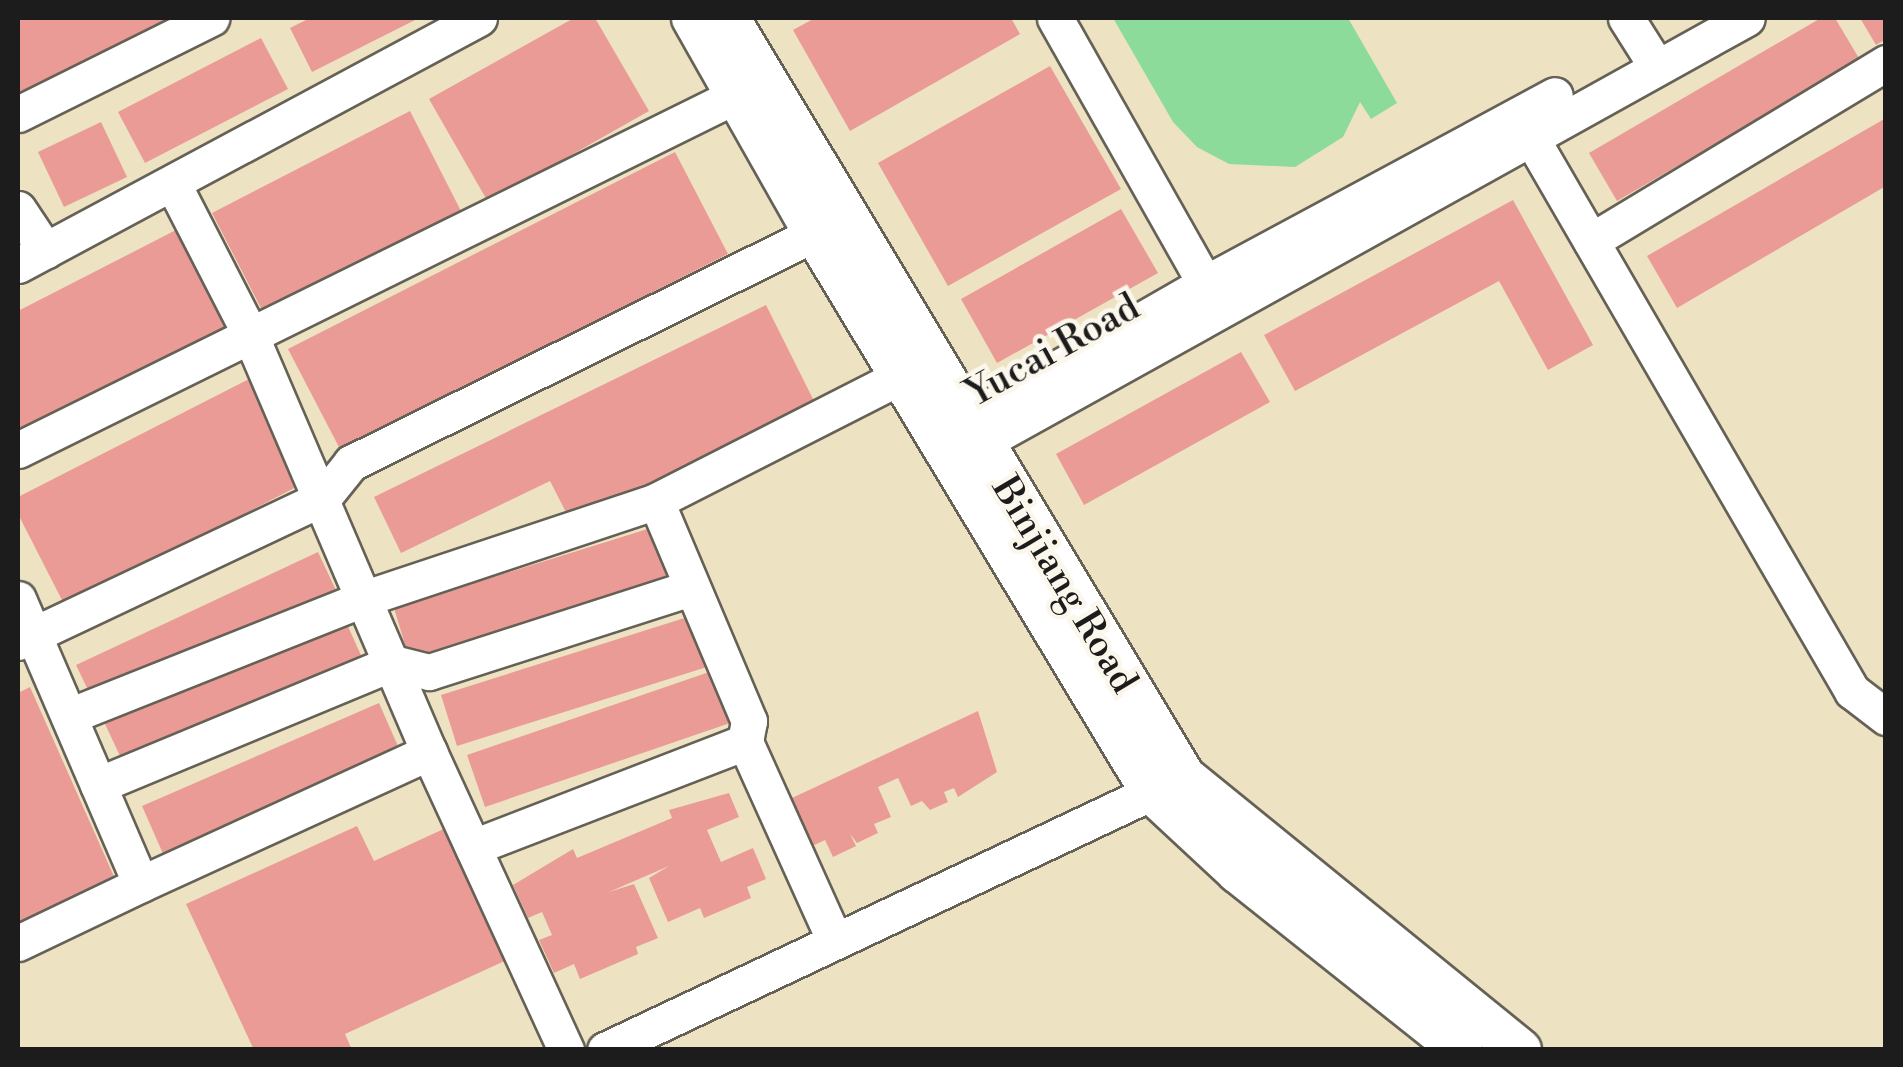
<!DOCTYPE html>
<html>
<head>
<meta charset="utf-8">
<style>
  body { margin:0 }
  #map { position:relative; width:1903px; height:1067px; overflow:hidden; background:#ede2c2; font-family:"Libre Bodoni",serif }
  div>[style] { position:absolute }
  .green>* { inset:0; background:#8cdb9a }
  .building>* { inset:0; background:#eb9b96 }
  .roads { filter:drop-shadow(2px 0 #656156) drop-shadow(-2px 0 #656156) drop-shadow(0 2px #656156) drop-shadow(0 -2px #656156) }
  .minor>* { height:35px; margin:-17.5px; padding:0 17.5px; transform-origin:17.5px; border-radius:17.5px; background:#fff }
  .major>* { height:42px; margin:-21px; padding:0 21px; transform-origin:21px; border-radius:21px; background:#fff }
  span { translate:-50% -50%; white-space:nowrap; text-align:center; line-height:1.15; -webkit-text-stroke:9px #fbf7ec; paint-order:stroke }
  .street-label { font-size:38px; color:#1c1c1c }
  .frame { position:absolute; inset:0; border:20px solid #1c1c1c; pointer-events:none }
</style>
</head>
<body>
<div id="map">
  <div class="green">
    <i style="clip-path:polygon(1113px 18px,1348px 18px,1397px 103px,1371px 119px,1360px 102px,1343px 137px,1295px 167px,1229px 164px,1197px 147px,1173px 122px)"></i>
  </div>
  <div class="building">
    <i style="clip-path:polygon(18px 18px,183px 18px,18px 105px)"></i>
    <i style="clip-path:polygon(310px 18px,419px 18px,312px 72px,290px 28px)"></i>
    <i style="clip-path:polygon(574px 18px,595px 18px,649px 111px,488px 202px,429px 99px)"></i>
    <i style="clip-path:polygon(815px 18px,1011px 18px,1020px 34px,850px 131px,793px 30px)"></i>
    <i style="clip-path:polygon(1821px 18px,1835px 18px,1860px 60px,1617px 201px,1589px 153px)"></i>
    <i style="clip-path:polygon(1860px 18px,1886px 18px,1886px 39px,1876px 45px)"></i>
    <i style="clip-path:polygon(261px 38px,288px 89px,145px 163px,118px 112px)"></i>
    <i style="clip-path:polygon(1050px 66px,1121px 189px,948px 286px,878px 163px)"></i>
    <i style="clip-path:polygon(410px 111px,462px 213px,264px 314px,212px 213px)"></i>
    <i style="clip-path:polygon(1886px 118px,1886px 186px,1677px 308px,1647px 256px)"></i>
    <i style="clip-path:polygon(101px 122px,127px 177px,64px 207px,38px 152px)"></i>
    <i style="clip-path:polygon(675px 152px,728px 254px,341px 451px,288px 349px)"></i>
    <i style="clip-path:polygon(1513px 200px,1593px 345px,1548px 370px,1499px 281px,1295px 391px,1264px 335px)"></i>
    <i style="clip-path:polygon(1121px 209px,1158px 273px,997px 363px,961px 299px)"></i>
    <i style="clip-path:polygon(176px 230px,229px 334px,18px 443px,18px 311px)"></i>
    <i style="clip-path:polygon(766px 305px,815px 403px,571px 522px,550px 481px,401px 553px,374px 497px)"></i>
    <i style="clip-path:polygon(1241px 352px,1270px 402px,1084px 505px,1056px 454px)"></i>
    <i style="clip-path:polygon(251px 378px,306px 482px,65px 606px,18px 514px,18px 497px)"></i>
    <i style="clip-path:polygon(654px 527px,670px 576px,409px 658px,394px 608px)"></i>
    <i style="clip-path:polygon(318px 552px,341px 601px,99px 713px,76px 665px)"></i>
    <i style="clip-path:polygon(342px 613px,364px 662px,128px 773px,105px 724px)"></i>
    <i style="clip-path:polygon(694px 615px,710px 666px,457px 746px,441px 695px)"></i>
    <i style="clip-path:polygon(715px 670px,733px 722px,485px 807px,467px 755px)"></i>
    <i style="clip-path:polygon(30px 687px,116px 881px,18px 924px,18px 693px)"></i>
    <i style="clip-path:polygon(379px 703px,401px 753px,164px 856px,142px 806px)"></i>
    <i style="clip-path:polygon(978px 711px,997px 772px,958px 797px,954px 788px,944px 792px,948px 802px,930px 810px,922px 801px,911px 806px,898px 778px,878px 787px,891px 817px,874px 824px,878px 833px,857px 843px,850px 834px,856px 846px,833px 857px,825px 840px,810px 847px,777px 805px)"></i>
    <i style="clip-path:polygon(729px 793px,739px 817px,707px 830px,721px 862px,753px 848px,766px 879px,747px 887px,751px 898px,704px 918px,700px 908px,668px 922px,649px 878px,669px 866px,609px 892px,634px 884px,658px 938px,636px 947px,638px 954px,580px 979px,574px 964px,554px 973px,539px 940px,552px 935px,542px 912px,528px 918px,513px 885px,573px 849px,577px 858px,672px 818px,669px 810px)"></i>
    <i style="clip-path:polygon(357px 826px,374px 861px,448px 827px,509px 959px,345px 1034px,352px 1050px,254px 1050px,186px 904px)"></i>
  </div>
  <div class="roads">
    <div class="minor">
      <i style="left:1055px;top:18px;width:329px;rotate:60.5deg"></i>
      <i style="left:1626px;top:18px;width:58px;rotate:57.7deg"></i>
      <i style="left:18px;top:114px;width:216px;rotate:-26.4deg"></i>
      <i style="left:1530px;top:136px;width:642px;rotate:59.88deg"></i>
      <i style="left:1852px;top:691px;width:43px;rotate:37.4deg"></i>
      <i style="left:18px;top:209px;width:50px;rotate:56.3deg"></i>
      <i style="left:1591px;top:241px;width:345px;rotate:-31.1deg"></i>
      <i style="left:18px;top:265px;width:523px;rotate:-28.18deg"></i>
      <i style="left:954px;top:437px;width:20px;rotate:-53deg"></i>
      <i style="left:966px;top:421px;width:277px;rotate:-29.9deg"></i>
      <i style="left:1206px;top:283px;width:396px;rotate:-28.3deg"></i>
      <i style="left:959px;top:445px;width:21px;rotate:-3deg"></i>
      <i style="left:980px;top:444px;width:877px;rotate:-29.05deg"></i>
      <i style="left:18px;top:450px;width:829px;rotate:-26.29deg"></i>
      <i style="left:656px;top:501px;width:239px;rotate:67.1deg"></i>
      <i style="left:749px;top:721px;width:21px;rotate:101deg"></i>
      <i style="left:745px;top:742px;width:218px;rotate:65.7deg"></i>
      <i style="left:18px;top:599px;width:310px;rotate:66.7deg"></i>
      <i style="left:141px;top:884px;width:317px;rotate:-24.6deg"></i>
      <i style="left:429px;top:752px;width:455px;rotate:-113.2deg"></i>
      <i style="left:250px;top:334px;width:169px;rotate:-117.2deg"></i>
      <i style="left:18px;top:642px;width:337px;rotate:-25.3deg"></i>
      <i style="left:323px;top:498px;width:45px;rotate:-51.3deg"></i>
      <i style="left:351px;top:463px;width:541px;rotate:-26.33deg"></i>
      <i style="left:69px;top:716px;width:319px;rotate:-21.7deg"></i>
      <i style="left:365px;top:598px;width:307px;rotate:-18.4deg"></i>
      <i style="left:656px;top:501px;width:277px;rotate:-27deg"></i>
      <i style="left:429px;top:752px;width:328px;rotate:65.3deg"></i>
      <i style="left:98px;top:785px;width:319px;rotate:-22.5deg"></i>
      <i style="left:393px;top:663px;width:37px;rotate:14deg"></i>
      <i style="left:429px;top:672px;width:272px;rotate:-17.8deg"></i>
      <i style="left:473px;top:847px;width:292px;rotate:-21.1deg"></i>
      <i style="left:18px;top:943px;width:136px;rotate:-25.6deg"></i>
      <i style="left:605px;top:1050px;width:605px;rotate:-25.25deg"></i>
    </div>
    <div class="major">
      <i style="left:693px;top:18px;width:249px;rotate:60.5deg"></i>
      <i style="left:816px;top:235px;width:650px;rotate:58.9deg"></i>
      <i style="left:1152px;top:792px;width:117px;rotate:42.9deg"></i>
      <i style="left:1238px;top:872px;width:286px;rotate:38.5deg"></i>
      <i style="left:728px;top:18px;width:885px;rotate:59deg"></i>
      <i style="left:1184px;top:777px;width:433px;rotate:39.1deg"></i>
    </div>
  </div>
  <div class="street-label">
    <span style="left:1053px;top:351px;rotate:-29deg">Yucai Road</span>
    <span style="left:1064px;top:585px;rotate:59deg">Binjiang Road</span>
  </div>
  <div class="frame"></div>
</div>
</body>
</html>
